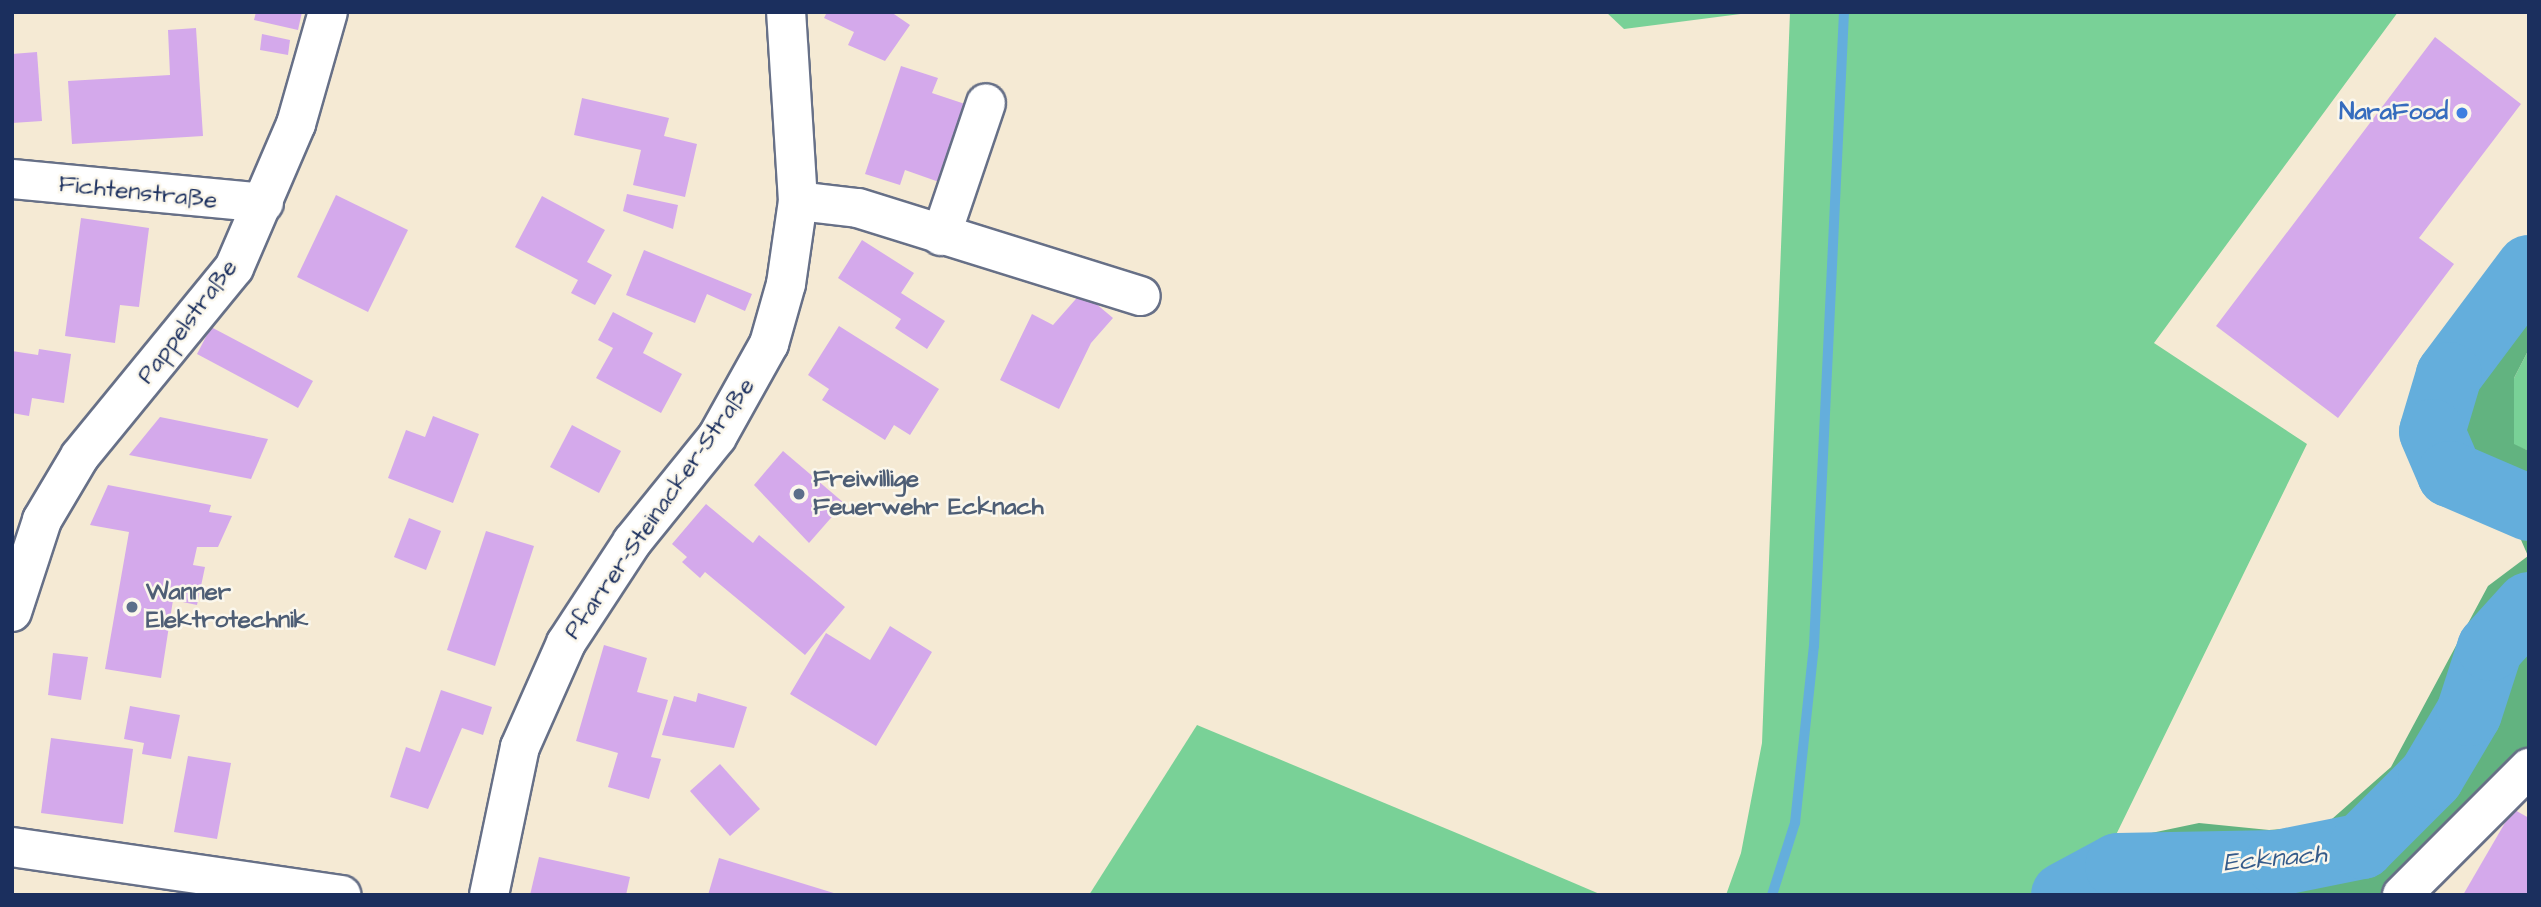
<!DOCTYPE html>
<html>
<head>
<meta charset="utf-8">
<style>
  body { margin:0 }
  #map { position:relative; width:2541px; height:907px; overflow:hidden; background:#f5ead4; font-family:"Architects Daughter",sans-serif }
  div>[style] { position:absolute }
  .green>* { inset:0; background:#79d197 }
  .forest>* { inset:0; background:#62b380 }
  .stream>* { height:10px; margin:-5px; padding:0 5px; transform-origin:5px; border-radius:5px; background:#64aedc }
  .river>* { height:66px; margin:-33px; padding:0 33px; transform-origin:33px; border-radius:33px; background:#64aedc }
  .building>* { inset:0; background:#d4a9eb }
  .roads { filter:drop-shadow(2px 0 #677087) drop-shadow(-2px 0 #677087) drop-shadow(0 2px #677087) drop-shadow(0 -2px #677087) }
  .minor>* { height:38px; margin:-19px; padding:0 19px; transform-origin:19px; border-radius:19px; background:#fff }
  .dots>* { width:19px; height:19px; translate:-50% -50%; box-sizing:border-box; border:4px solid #fbf7ec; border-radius:50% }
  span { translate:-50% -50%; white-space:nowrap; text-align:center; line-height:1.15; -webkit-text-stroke:5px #fbf7ec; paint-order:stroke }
  .shop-label { font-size:24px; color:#366cbe; font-weight:700 }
  .right { translate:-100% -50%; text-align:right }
  .street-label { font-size:24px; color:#1b2f5e }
  .service-label { font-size:24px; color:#4e5e75; font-weight:700 }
  .left { translate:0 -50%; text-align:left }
  .water-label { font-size:26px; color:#355b8a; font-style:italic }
  .frame { position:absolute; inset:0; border:14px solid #1b2f5e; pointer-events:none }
</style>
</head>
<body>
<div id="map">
  <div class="green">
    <i style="clip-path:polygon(1606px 12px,1756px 12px,1624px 29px)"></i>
    <i style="clip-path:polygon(1790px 12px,2398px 12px,2154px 343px,2307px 444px,2113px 841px,2040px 895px,1726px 895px,1741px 853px,1762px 743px)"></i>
    <i style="clip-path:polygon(2529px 349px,2529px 451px,2514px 445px,2514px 378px)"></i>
    <i style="clip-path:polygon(1197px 725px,1459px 834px,1602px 895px,1089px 895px)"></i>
  </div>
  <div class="forest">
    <i style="clip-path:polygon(2529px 236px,2529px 349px,2514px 378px,2514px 444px,2529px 451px,2529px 768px,2402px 895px,2041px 895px,2113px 841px,2199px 823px,2269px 830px,2324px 826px,2391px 767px,2488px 586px,2528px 556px,2515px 526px,2445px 498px,2408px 450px,2455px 329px,2511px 249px)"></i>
  </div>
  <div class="stream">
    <i style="left:1772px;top:895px;width:76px;rotate:-72.3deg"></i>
    <i style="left:1795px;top:823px;width:178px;rotate:-83.9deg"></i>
    <i style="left:1814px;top:646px;width:635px;rotate:-87.29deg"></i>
  </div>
  <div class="river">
    <i style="left:2529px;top:268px;width:134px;rotate:126.8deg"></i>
    <i style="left:2449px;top:375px;width:59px;rotate:106.6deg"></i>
    <i style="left:2432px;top:432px;width:46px;rotate:66.8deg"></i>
    <i style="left:2450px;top:474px;width:86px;rotate:23.3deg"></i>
    <i style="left:2064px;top:895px;width:61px;rotate:-28.2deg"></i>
    <i style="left:2118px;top:866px;width:160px;rotate:-1.1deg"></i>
    <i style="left:2278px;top:863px;width:86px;rotate:-11.4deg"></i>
    <i style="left:2362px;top:846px;width:98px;rotate:-45deg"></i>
    <i style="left:2431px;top:777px;width:74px;rotate:-59.3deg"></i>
    <i style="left:2469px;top:713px;width:68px;rotate:-72.1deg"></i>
    <i style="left:2490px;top:648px;width:58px;rotate:-47.8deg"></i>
  </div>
  <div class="building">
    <i style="clip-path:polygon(256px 12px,302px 12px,298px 30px,254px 20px)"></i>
    <i style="clip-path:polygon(827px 12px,891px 12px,910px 25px,885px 61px,848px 45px,854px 32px,824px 18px)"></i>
    <i style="clip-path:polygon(196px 28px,203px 136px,72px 144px,68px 81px,170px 75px,168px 30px)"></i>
    <i style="clip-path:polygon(262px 34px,290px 40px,288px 55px,260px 50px)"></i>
    <i style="clip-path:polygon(2435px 37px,2521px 104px,2419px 238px,2454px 264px,2338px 418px,2216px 326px)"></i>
    <i style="clip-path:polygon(37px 52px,42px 121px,12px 123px,12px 54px)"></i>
    <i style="clip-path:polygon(901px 66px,938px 78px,932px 93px,965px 104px,939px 182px,905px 170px,900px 185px,865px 174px)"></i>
    <i style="clip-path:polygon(582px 98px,669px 118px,664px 136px,697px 144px,685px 197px,633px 185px,641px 150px,574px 135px)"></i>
    <i style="clip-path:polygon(627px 194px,678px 205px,673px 229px,623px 211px)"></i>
    <i style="clip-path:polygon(336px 195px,408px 230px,368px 312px,297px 277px)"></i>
    <i style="clip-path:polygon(542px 196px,605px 230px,587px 262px,612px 275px,595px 305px,571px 293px,578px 280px,515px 247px)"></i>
    <i style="clip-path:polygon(81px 218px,149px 228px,139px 307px,120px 305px,115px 343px,65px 336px)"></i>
    <i style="clip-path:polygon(862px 240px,914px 273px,901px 293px,945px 321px,927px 349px,895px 328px,901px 319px,838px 278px)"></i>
    <i style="clip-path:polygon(644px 250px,752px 294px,745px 311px,707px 294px,695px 323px,626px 295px)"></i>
    <i style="clip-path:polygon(1082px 292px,1113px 318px,1091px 343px,1059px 409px,1000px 380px,1032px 314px,1053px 325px)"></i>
    <i style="clip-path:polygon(613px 312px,653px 333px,643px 353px,682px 374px,661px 413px,596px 378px,613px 348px,598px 340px)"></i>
    <i style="clip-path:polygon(839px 326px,939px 389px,910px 435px,894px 425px,885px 440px,822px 400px,829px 389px,808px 375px)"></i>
    <i style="clip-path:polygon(211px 327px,313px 381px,298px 408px,197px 354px)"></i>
    <i style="clip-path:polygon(39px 349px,71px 354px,64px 403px,32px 398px,29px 416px,12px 413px,12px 351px,38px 355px)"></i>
    <i style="clip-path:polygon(433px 416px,479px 434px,453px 503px,388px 478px,406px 430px,425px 437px)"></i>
    <i style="clip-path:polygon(160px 417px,268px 439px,251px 479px,129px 455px)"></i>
    <i style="clip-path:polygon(572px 425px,621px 451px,599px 493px,550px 467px)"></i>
    <i style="clip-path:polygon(783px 451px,844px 503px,809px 543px,754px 485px)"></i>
    <i style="clip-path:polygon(108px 485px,211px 505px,209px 512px,232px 516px,218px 547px,197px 547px,193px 565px,205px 567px,197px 605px,173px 600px,161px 678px,105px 669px,129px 532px,90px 525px)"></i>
    <i style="clip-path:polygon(706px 504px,753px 543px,759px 535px,845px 607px,805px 655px,705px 572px,700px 578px,682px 562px,687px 557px,672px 544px)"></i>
    <i style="clip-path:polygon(409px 518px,441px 531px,426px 570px,394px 557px)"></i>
    <i style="clip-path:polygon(486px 531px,534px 546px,495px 666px,447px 650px)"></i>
    <i style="clip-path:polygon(890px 626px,932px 652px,876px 746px,790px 694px,826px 633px,870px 660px)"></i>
    <i style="clip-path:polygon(604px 645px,647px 658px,637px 692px,668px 700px,651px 757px,661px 759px,649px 799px,608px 787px,618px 753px,576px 741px)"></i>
    <i style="clip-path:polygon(53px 653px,88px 657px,81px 700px,48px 695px)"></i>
    <i style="clip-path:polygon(441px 690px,492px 707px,483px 735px,462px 728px,428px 809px,390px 797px,406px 747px,420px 752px)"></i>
    <i style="clip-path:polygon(698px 693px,747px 707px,734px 748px,662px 735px,674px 696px,696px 702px)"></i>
    <i style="clip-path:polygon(130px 706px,180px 715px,171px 759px,142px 754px,144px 743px,124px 739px)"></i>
    <i style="clip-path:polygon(51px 738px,133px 749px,123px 824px,41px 813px)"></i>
    <i style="clip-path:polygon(188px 756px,231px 763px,217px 839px,174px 832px)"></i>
    <i style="clip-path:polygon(720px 764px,760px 809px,730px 836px,690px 791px)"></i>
    <i style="clip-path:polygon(2513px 809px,2529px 818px,2529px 895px,2463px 895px)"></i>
    <i style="clip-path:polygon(539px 857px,630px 877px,626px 895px,530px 895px)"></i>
    <i style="clip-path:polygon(719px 858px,837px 894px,837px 895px,708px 895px)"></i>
  </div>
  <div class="roads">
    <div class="minor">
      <i style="left:12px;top:179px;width:253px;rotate:5.4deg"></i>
      <i style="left:798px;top:201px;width:60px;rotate:6.7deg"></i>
      <i style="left:858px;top:208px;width:296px;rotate:17.3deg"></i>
      <i style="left:941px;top:236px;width:140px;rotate:-71.3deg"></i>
      <i style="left:12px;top:612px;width:97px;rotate:-71.9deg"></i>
      <i style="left:42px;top:520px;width:74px;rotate:-59.3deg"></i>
      <i style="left:80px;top:456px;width:243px;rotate:-50.7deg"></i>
      <i style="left:234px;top:268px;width:157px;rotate:-66.7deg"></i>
      <i style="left:296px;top:124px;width:116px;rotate:-74.1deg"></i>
      <i style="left:12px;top:847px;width:333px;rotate:8.3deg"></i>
      <i style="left:489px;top:895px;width:151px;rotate:-78.2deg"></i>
      <i style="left:520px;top:747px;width:114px;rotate:-66.1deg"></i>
      <i style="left:566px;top:643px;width:121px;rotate:-56.8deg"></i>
      <i style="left:632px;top:542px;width:135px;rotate:-51deg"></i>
      <i style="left:717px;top:437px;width:107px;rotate:-60.8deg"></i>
      <i style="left:769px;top:344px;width:62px;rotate:-74.2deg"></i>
      <i style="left:786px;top:284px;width:84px;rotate:-81.8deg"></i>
      <i style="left:798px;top:201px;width:189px;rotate:-93.6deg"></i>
      <i style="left:2402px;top:895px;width:180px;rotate:-45deg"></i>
    </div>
  </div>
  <div class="dots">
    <i style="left:2462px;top:113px;background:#3f7fe0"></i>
    <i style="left:799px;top:494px;background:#5c6f8a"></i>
    <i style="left:132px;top:607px;background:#5c6f8a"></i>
  </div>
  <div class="shop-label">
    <span class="right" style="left:2448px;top:113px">NaraFood</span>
  </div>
  <div class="street-label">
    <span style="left:138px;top:193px;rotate:6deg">Fichtenstraße</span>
    <span style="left:188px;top:322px;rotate:-53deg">Pappelstraße</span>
    <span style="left:660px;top:509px;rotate:-55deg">Pfarrer-Steinacker-Straße</span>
  </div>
  <div class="service-label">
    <span class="left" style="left:813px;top:494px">Freiwillige<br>Feuerwehr Ecknach</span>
    <span class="left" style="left:146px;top:607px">Wanner<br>Elektrotechnik</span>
  </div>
  <div class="water-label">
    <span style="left:2275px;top:859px;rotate:-5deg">Ecknach</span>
  </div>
  <div class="frame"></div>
</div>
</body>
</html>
